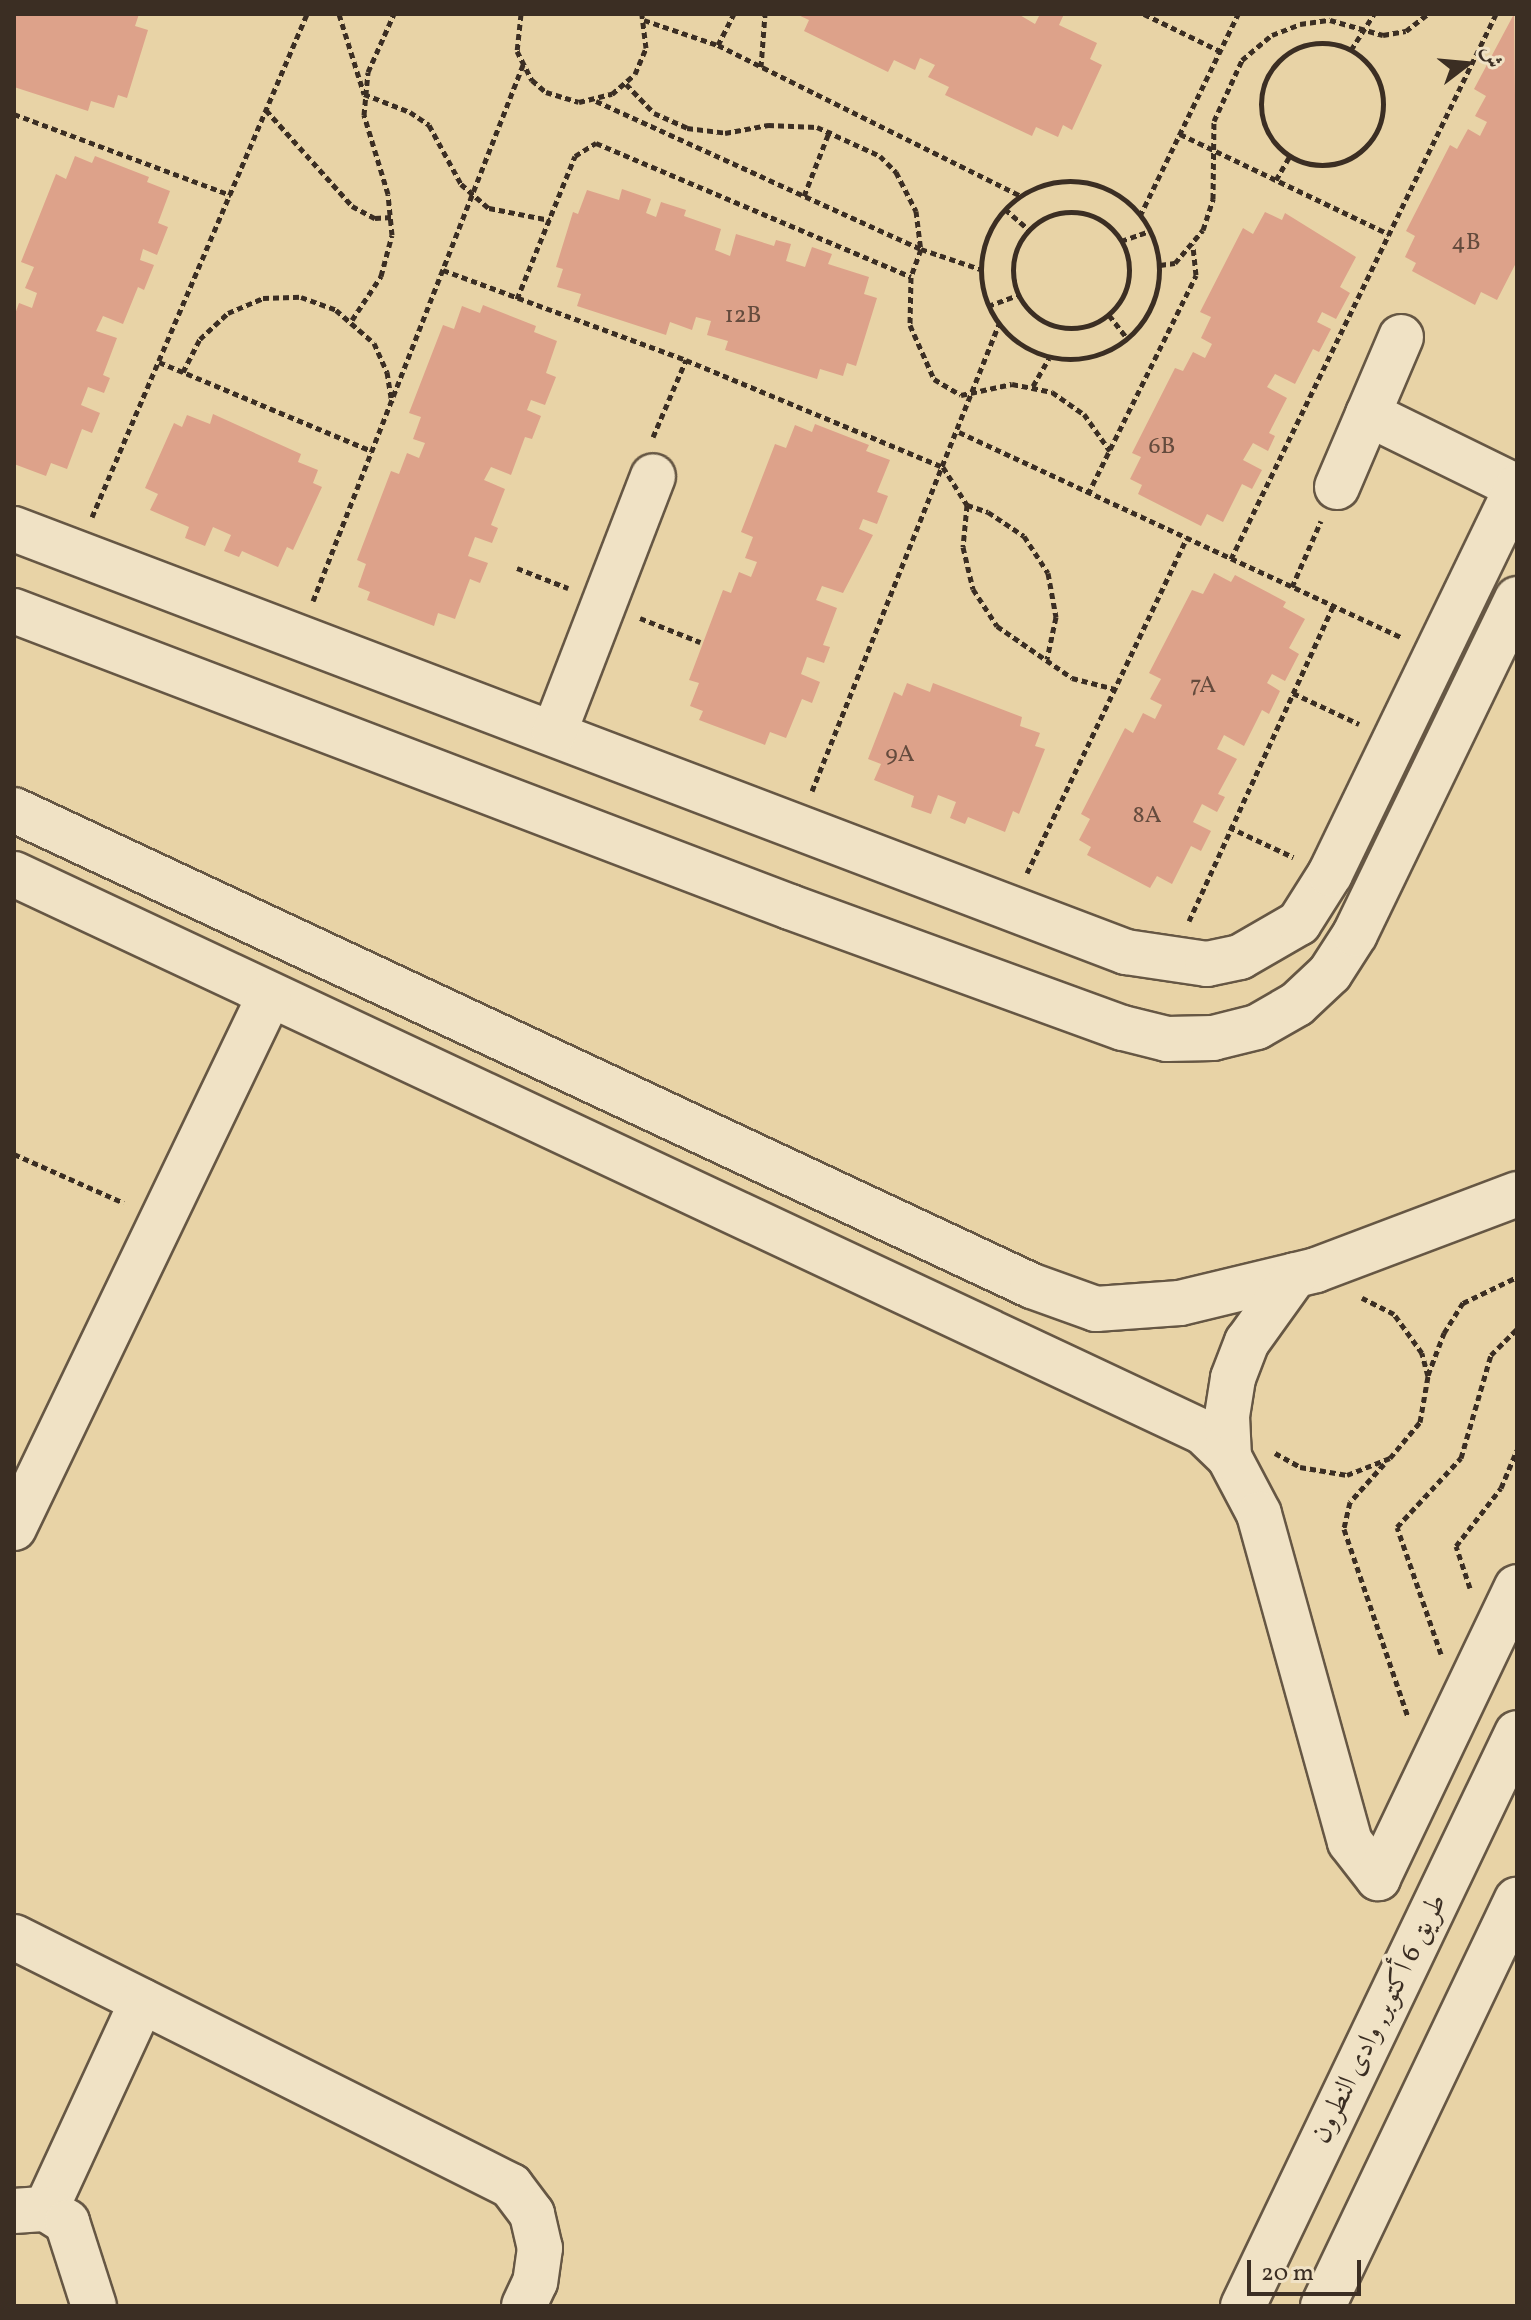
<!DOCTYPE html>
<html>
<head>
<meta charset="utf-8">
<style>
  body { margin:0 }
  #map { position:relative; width:1531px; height:2320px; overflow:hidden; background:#e8d3a6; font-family:Vollkorn,Amiri,serif }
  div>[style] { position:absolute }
  .building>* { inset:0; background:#dda28a }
  .path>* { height:5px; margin-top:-2.5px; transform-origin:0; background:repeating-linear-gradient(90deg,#3b2e23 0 6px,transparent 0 10px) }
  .path>.ring { margin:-2.5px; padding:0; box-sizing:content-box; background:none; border:5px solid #3b2e23; border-radius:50% }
  .roads { filter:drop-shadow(2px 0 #665744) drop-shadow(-2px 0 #665744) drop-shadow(0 2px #665744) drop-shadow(0 -2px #665744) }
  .minor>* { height:44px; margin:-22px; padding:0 22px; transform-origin:22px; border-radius:22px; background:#f0e2c5 }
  span { translate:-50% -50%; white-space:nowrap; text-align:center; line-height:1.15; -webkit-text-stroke:8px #f0e2c5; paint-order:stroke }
  .number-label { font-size:24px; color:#644b3d }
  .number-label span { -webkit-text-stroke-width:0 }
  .street-label { font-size:28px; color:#3b2e23 }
  .frame { position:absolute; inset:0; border:16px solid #3b2e23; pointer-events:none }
  .north { position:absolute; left:1427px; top:24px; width:80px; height:80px; -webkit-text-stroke:6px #f0e2c5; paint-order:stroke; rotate:74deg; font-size:22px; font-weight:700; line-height:32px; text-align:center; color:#3b2e23 }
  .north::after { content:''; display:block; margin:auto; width:28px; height:36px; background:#3b2e23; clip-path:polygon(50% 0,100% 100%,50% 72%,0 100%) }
  .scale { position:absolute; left:1247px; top:2260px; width:114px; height:36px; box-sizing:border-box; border:4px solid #3b2e23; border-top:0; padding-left:10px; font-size:24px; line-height:28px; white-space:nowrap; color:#3b2e23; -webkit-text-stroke:6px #f0e2c5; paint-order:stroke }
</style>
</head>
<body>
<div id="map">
  <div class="building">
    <i style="clip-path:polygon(14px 14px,139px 14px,135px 26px,148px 30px,127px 98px,118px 95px,114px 108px,91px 101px,88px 111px,14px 87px)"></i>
    <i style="clip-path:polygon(796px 14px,1018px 14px,1035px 24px,1040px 14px,1064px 14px,1059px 25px,1097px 43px,1090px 59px,1102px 65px,1072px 130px,1063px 125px,1058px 137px,1036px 127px,1032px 136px,945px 95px,949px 87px,928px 77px,935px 65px,920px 58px,915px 70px,894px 60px,888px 72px,804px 31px,809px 20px)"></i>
    <i style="clip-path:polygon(1514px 14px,1517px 261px,1497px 300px,1481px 292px,1475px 305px,1412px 271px,1416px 263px,1405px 257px,1415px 236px,1406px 231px,1450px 145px,1457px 149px,1468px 129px,1480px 136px,1487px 122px,1475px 116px,1486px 96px,1474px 89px)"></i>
    <i style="clip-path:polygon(75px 156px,92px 163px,95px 156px,149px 177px,147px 182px,170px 191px,158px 223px,168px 227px,157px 255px,143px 249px,140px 260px,154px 265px,144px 290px,138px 287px,123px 324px,103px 316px,96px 331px,117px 338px,103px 375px,110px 378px,104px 393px,88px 387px,81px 405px,100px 413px,92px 433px,82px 429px,67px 469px,51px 463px,46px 476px,14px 464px,14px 317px,19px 303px,32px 308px,37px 293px,25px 288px,34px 267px,21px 262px,56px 174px,66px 179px)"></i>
    <i style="clip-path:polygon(622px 189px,651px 199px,646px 213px,656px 217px,661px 202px,686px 210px,684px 216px,721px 229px,715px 250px,730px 256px,736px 234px,774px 246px,776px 240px,791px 244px,786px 261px,805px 267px,812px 247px,832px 254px,828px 264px,869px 277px,864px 294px,877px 298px,856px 366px,847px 363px,843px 376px,820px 369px,817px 379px,725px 350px,728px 341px,707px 335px,711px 321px,696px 317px,692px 330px,670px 322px,666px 335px,577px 306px,581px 294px,557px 287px,563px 269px,556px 267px,573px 212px,578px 214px,587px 190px,619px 200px)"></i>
    <i style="clip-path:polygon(1265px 212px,1282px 220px,1285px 213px,1356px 257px,1340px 287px,1350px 293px,1336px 319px,1322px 312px,1317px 322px,1331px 329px,1319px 352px,1313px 349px,1295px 384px,1275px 374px,1267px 387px,1287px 398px,1269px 433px,1275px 436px,1268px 451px,1253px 443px,1243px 460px,1262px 470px,1252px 489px,1242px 484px,1223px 522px,1207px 514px,1201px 526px,1138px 494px,1142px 485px,1130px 479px,1141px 457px,1132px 453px,1175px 368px,1183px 371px,1193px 352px,1205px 358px,1212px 344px,1201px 338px,1211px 317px,1200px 312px,1243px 228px,1253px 234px)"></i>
    <i style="clip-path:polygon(483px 305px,536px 326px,534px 332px,557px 341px,546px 373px,556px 377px,545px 405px,531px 400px,527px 410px,541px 416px,532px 439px,525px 437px,511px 475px,491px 467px,484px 480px,505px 489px,491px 525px,498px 528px,492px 543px,475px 537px,468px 556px,488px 563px,480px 583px,470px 579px,455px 619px,438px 613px,434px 626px,367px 600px,370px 592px,358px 587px,366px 564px,357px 560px,391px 471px,399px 474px,407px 453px,419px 458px,425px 443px,413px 439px,421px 417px,409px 413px,443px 325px,454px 329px,462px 306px,480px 313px)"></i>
    <i style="clip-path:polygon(213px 414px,301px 454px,298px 462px,318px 470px,313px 483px,322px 487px,293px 550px,287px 547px,278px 567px,242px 551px,239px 557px,224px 551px,231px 535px,213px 527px,205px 546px,185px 538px,189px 527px,150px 510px,158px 494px,145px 488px,174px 423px,182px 427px,187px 415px,210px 424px)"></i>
    <i style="clip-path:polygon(815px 424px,869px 445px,866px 451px,890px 460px,877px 492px,888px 496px,877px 524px,863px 519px,859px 529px,873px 535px,843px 593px,822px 586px,816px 600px,837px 608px,823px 645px,830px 647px,824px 663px,807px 657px,801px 674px,820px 682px,812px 703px,802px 699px,786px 738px,770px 732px,765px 745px,699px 720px,703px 711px,690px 706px,699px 683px,689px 680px,723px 590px,731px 593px,739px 572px,751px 577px,757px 562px,745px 558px,753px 537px,741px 532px,775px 444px,786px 448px,795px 425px,812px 432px)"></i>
    <i style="clip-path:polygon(1214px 573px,1231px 582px,1235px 575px,1286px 602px,1283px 607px,1305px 619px,1289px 648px,1299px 654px,1285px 681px,1272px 674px,1267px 683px,1280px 691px,1269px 714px,1262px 710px,1244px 746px,1224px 735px,1217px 749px,1237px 759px,1218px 794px,1225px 797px,1217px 812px,1202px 804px,1193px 822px,1211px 831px,1201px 851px,1191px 846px,1172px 884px,1157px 876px,1150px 888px,1087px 855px,1091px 847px,1079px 840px,1090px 819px,1081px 814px,1125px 728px,1133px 733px,1143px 713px,1155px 719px,1162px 705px,1150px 699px,1161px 679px,1149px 673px,1192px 590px,1203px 594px)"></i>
    <i style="clip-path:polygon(907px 683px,930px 692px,933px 683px,1022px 717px,1020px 726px,1040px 733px,1035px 746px,1045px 749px,1019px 814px,1013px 811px,1005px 832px,968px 817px,965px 824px,950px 818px,956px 802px,938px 795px,931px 814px,911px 807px,914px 796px,874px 780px,881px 764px,868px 759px,894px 692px,902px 696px)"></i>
  </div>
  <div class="path">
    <i style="left:339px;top:14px;width:84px;rotate:72.6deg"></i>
    <i style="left:364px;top:94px;width:49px;rotate:21.4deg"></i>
    <i style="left:410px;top:112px;width:23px;rotate:34deg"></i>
    <i style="left:429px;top:125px;width:67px;rotate:61.5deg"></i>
    <i style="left:461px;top:184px;width:37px;rotate:41deg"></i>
    <i style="left:489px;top:208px;width:62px;rotate:11.1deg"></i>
    <i style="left:521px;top:14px;width:37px;rotate:96deg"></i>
    <i style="left:517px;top:51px;width:33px;rotate:63deg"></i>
    <i style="left:532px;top:80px;width:18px;rotate:41deg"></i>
    <i style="left:546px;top:92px;width:34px;rotate:17deg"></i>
    <i style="left:579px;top:102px;width:34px;rotate:-14deg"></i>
    <i style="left:612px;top:94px;width:30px;rotate:-41deg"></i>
    <i style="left:635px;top:74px;width:28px;rotate:-67deg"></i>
    <i style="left:646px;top:48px;width:34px;rotate:-97deg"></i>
    <i style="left:1144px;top:14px;width:85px;rotate:26deg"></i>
    <i style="left:644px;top:20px;width:78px;rotate:18.7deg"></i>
    <i style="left:718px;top:45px;width:339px;rotate:26.5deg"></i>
    <i class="ring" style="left:1261px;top:43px;width:117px;height:117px"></i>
    <i style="left:718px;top:45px;width:35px;rotate:-63deg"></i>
    <i style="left:1351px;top:50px;width:43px;rotate:-57.4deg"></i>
    <i style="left:761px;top:67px;width:53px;rotate:-85.7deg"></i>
    <i style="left:626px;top:84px;width:40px;rotate:46deg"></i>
    <i style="left:654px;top:113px;width:36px;rotate:24deg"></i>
    <i style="left:687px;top:128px;width:38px;rotate:7deg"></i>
    <i style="left:725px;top:133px;width:44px;rotate:-10.5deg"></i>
    <i style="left:768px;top:125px;width:49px;rotate:2.3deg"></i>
    <i style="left:817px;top:127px;width:69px;rotate:24.7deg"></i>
    <i style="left:880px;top:156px;width:23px;rotate:45deg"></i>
    <i style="left:896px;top:172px;width:44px;rotate:62.9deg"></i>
    <i style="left:916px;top:211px;width:38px;rotate:83deg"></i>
    <i style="left:921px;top:249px;width:30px;rotate:110deg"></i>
    <i style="left:911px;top:277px;width:48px;rotate:91.2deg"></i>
    <i style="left:910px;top:325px;width:59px;rotate:66deg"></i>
    <i style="left:934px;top:379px;width:31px;rotate:31deg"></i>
    <i style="left:961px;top:395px;width:52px;rotate:-12.2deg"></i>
    <i style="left:1012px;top:384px;width:41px;rotate:11.3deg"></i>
    <i style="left:1052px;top:392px;width:39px;rotate:35deg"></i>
    <i style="left:1084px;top:414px;width:45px;rotate:54.9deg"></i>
    <i style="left:596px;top:101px;width:357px;rotate:24.5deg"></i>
    <i style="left:921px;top:249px;width:62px;rotate:18.7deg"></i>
    <i style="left:266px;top:110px;width:129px;rotate:48.1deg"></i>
    <i style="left:352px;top:206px;width:26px;rotate:28deg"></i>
    <i style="left:375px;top:218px;width:17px;rotate:-3deg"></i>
    <i style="left:14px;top:114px;width:232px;rotate:20.5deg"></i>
    <i style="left:1180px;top:134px;width:232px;rotate:25.6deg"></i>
    <i style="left:1276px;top:180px;width:28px;rotate:-60deg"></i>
    <i class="ring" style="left:981px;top:181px;width:173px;height:173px"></i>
    <i style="left:804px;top:196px;width:71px;rotate:-68.5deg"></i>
    <i style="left:1005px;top:209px;width:32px;rotate:41deg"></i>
    <i class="ring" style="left:1013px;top:212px;width:111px;height:111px"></i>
    <i style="left:1140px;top:216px;width:225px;rotate:-64.1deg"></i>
    <i style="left:1121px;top:241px;width:31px;rotate:-19deg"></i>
    <i style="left:1160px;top:265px;width:15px;rotate:-8deg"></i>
    <i style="left:1175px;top:263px;width:43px;rotate:-49.7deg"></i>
    <i style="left:1203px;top:230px;width:33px;rotate:-72deg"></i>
    <i style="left:1213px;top:199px;width:78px;rotate:-89.3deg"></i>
    <i style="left:1214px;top:121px;width:67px;rotate:-65.3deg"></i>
    <i style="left:1242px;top:60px;width:39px;rotate:-40deg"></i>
    <i style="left:1272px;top:35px;width:30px;rotate:-21deg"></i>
    <i style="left:1300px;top:24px;width:30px;rotate:-8deg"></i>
    <i style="left:1330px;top:20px;width:55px;rotate:15.8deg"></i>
    <i style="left:1383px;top:35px;width:23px;rotate:-10deg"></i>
    <i style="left:1406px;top:31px;width:28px;rotate:-38deg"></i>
    <i style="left:443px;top:270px;width:259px;rotate:20.3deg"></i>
    <i style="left:686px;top:360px;width:278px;rotate:22.6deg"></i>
    <i style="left:943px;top:467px;width:45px;rotate:57.7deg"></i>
    <i style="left:967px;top:505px;width:42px;rotate:95.4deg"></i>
    <i style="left:963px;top:547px;width:43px;rotate:76.6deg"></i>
    <i style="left:973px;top:589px;width:44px;rotate:57deg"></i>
    <i style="left:997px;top:626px;width:91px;rotate:34.7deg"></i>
    <i style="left:1072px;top:678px;width:44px;rotate:14.3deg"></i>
    <i style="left:517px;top:299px;width:154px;rotate:-67.9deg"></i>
    <i style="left:575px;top:156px;width:25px;rotate:-32deg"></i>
    <i style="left:596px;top:143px;width:342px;rotate:23deg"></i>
    <i style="left:988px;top:306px;width:32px;rotate:-20deg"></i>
    <i style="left:1109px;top:315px;width:31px;rotate:52deg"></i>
    <i style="left:352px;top:320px;width:53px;rotate:-56.6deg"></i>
    <i style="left:381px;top:276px;width:42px;rotate:-75deg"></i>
    <i style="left:392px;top:235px;width:41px;rotate:-95.6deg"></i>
    <i style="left:388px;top:194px;width:83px;rotate:-106.9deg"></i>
    <i style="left:364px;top:115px;width:43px;rotate:-84.7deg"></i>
    <i style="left:368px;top:72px;width:64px;rotate:-65.9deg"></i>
    <i style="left:159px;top:362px;width:231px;rotate:22.7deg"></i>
    <i style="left:183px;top:372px;width:37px;rotate:-63deg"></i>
    <i style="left:200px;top:339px;width:38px;rotate:-43deg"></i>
    <i style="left:228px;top:313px;width:38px;rotate:-23deg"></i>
    <i style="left:263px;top:298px;width:38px;rotate:-2deg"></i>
    <i style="left:301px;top:297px;width:37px;rotate:20deg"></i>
    <i style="left:336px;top:310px;width:50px;rotate:41deg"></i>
    <i style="left:374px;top:343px;width:32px;rotate:66deg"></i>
    <i style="left:387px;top:372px;width:31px;rotate:81deg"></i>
    <i style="left:1033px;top:386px;width:32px;rotate:-60deg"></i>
    <i style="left:959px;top:432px;width:487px;rotate:24.9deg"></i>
    <i style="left:653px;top:437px;width:84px;rotate:-66.8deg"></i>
    <i style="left:1088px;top:494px;width:244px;rotate:-63.7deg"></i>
    <i style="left:1196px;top:275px;width:31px;rotate:-96deg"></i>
    <i style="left:967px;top:505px;width:22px;rotate:18deg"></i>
    <i style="left:988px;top:512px;width:43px;rotate:33.7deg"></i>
    <i style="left:1024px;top:536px;width:44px;rotate:57deg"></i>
    <i style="left:1048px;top:573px;width:45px;rotate:79.7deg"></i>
    <i style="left:1056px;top:617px;width:43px;rotate:102.1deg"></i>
    <i style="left:92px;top:517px;width:547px;rotate:-66.86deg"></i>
    <i style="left:1231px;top:559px;width:606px;rotate:-64.07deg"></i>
    <i style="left:517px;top:568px;width:55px;rotate:21.4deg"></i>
    <i style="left:1292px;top:587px;width:72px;rotate:-66.3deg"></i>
    <i style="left:313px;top:601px;width:576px;rotate:-68.61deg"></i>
    <i style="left:640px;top:618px;width:65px;rotate:21.8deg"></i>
    <i style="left:1293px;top:693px;width:73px;rotate:25.2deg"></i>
    <i style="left:812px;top:791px;width:503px;rotate:-68.18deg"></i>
    <i style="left:1229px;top:827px;width:71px;rotate:25.1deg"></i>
    <i style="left:1027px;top:873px;width:371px;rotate:-64.5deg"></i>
    <i style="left:1189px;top:921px;width:346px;rotate:-65.4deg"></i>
    <i style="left:14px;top:1154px;width:120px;rotate:24deg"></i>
    <i style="left:1428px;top:1375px;width:45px;rotate:-69.1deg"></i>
    <i style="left:1444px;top:1333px;width:36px;rotate:-58deg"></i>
    <i style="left:1463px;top:1303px;width:60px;rotate:-25.7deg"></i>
    <i style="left:1275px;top:1453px;width:29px;rotate:29deg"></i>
    <i style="left:1300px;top:1467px;width:48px;rotate:9.7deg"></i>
    <i style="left:1347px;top:1475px;width:46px;rotate:-21.6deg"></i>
    <i style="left:1390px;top:1458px;width:47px;rotate:-50.2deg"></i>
    <i style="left:1420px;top:1422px;width:47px;rotate:-80.1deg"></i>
    <i style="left:1428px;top:1376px;width:24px;rotate:-105deg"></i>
    <i style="left:1422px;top:1353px;width:48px;rotate:-125.7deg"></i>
    <i style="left:1394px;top:1314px;width:36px;rotate:-153deg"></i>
    <i style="left:1384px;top:1464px;width:51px;rotate:131.8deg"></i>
    <i style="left:1350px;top:1502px;width:28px;rotate:103deg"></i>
    <i style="left:1344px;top:1529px;width:199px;rotate:71.2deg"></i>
    <i style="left:1470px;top:1588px;width:44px;rotate:-108.4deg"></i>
    <i style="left:1456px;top:1546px;width:73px;rotate:-52.2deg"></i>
    <i style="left:1501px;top:1488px;width:41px;rotate:-67.2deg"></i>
    <i style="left:1441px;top:1654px;width:134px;rotate:-109.1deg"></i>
    <i style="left:1397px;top:1527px;width:94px;rotate:-47.2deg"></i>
    <i style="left:1461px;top:1458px;width:107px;rotate:-73.8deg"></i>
    <i style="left:1491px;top:1355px;width:37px;rotate:-45deg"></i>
  </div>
  <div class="roads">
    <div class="minor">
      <i style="left:1368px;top:414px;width:166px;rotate:26.1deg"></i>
      <i style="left:1337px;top:487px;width:163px;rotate:-66.9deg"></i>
      <i style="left:14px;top:529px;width:1190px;rotate:20.83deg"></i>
      <i style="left:1126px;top:952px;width:82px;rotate:8.4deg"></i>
      <i style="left:1207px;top:964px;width:34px;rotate:-12deg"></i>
      <i style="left:1240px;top:957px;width:68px;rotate:-30deg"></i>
      <i style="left:1299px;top:923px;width:58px;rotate:-57.7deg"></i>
      <i style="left:1330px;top:874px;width:430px;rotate:-64.2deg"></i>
      <i style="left:14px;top:611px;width:831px;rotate:20.88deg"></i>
      <i style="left:790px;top:907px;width:354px;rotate:20deg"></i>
      <i style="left:1123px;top:1028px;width:45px;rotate:14deg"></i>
      <i style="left:1167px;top:1039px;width:46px;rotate:-1.2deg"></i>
      <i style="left:1213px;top:1038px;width:45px;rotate:-14deg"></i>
      <i style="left:1257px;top:1027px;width:46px;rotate:-29.9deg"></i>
      <i style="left:1297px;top:1004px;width:45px;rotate:-43.2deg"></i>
      <i style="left:1330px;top:973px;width:46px;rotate:-57.3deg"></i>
      <i style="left:1355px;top:934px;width:372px;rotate:-64.2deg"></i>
      <i style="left:554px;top:733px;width:275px;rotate:-68.9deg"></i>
      <i style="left:14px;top:810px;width:1124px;rotate:25.06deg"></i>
      <i style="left:1032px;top:1286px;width:68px;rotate:19.8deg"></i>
      <i style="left:1096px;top:1309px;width:84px;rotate:-4.1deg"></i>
      <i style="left:1180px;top:1303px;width:140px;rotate:-13.6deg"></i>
      <i style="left:1316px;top:1270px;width:215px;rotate:-20.7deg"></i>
      <i style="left:14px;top:874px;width:1313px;rotate:25.14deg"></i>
      <i style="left:1203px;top:1432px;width:36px;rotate:44deg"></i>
      <i style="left:1229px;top:1457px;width:64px;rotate:62.2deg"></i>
      <i style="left:1259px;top:1514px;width:340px;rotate:74.5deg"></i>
      <i style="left:1350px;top:1842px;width:46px;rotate:52.1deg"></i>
      <i style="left:1378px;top:1878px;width:322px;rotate:-64.5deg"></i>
      <i style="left:1229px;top:1457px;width:41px;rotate:-92.8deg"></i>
      <i style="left:1227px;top:1416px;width:38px;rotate:-81deg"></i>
      <i style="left:1233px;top:1378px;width:39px;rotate:-69deg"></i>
      <i style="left:1247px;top:1342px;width:82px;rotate:-54.4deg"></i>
      <i style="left:14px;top:1528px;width:589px;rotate:-64.35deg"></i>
      <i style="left:14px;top:1937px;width:556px;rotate:26.61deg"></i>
      <i style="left:511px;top:2186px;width:35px;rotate:53deg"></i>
      <i style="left:532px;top:2214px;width:35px;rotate:77deg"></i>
      <i style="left:540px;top:2248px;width:34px;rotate:98deg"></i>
      <i style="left:535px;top:2282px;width:26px;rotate:115deg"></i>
      <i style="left:46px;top:2209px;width:229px;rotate:-65.2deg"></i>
      <i style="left:14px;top:2211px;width:32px;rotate:-4deg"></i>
      <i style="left:46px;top:2209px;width:25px;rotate:32deg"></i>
      <i style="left:67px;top:2222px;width:88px;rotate:72.2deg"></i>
      <i style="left:1243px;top:2306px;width:635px;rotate:-64.44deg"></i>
      <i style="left:1323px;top:2306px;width:450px;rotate:-64.5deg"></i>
    </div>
  </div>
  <div class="number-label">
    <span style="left:1466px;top:244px">4B</span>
    <span style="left:743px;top:317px">12B</span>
    <span style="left:1162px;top:448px">6B</span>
    <span style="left:1203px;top:687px">7A</span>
    <span style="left:900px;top:756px">9A</span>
    <span style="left:1147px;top:817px">8A</span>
  </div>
  <div class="street-label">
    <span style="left:1380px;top:2019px;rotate:-64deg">طريق 6 أكتوبر, وادى النطرون</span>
  </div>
  <div class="frame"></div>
  <div class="north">ش</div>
  <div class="scale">20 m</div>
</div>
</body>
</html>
